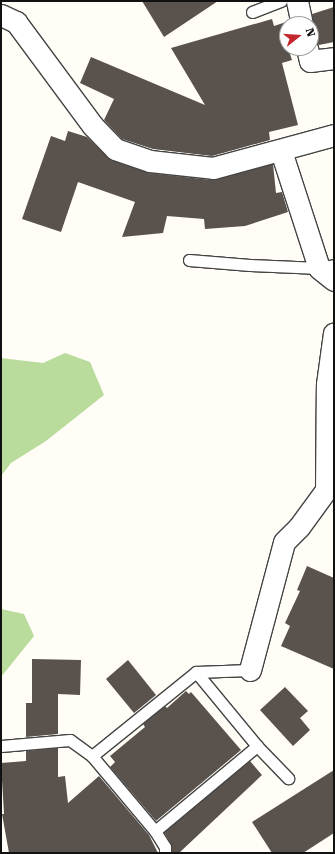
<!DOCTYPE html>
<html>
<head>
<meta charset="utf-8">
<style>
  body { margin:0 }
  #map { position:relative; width:335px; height:854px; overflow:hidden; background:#fffdf5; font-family:"Roboto Serif",serif }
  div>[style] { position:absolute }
  .forest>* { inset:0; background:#b9dc9c }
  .building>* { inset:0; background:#5a524d }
  .roads { filter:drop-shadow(1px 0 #444) drop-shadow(-1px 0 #444) drop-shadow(0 1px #444) drop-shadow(0 -1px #444) }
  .service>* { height:11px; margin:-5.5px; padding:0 5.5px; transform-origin:5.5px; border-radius:5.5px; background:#fff }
  .minor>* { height:21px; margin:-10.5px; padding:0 10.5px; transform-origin:10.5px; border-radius:10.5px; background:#fff }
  span { translate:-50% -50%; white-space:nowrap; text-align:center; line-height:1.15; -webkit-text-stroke:4px #fff; paint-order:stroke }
  .frame { position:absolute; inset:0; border:2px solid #111; pointer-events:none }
  .north { position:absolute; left:279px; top:16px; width:40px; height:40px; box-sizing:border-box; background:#fff; border:1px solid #a0a0a0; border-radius:50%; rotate:73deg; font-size:11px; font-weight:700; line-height:16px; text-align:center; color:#111 }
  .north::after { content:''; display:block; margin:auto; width:14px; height:18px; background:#c4262e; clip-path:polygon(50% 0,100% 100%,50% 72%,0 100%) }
</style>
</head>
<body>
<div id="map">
  <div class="forest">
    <i style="clip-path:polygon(65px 353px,90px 362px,104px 395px,46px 441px,11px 463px,1px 476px,1px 358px,43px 363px)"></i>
    <i style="clip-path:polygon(1px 609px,24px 614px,34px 636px,1px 677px)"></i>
  </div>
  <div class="building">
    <i style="clip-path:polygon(142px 1px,218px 1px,164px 37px)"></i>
    <i style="clip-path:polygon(334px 7px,334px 42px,319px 45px,311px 37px,314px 27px,312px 14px)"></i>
    <i style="clip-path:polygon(272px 19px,274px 26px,289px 21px,287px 48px,295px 50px,289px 51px,292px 60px,282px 63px,298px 125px,269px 132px,270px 140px,212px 156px,153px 149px,122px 139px,104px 120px,114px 99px,80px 83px,91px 57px,205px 105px,171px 48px)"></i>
    <i style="clip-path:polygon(68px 131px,87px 137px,111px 160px,149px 173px,212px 180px,273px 164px,276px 193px,282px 192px,288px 212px,245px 226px,205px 229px,204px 219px,167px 216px,163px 233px,122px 237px,135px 202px,78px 182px,61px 232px,22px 219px,51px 136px,65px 141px)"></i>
    <i style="clip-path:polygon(307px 566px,334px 578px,334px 669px,281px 646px,290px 626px,285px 623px,300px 591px,297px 590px)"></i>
    <i style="clip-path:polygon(32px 659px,81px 660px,80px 695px,58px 694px,58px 734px,26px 737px,26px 703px,32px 703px)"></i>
    <i style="clip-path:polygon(128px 660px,156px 695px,134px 713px,106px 679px)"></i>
    <i style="clip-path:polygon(285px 687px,308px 711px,300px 718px,310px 730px,293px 746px,260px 710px)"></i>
    <i style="clip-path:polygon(186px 691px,189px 694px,191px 692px,241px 750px,156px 821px,110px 767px,115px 762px,110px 756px,145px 727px,143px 724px,165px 706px,167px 708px)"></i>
    <i style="clip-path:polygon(58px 748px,58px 777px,65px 776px,68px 803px,99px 776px,149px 835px,158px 853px,9px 853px,2px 814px,4px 814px,1px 763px,26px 761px,26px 751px)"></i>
    <i style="clip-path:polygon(250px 761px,262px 775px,179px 853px,172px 853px,171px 844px,164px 832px)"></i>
    <i style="clip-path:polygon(334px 770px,334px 833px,303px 853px,272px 853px,252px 822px)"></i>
  </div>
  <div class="roads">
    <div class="service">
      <i style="left:252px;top:12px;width:31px;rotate:-21deg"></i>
      <i style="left:189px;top:260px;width:61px;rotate:4.7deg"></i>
      <i style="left:250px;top:265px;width:69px;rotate:2.5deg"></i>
      <i style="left:319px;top:268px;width:15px;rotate:-11deg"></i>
      <i style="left:196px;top:672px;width:96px;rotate:50.5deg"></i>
      <i style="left:257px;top:746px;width:45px;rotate:45.9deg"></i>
      <i style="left:1px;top:746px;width:69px;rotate:-5deg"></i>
      <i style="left:70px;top:740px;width:27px;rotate:36deg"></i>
      <i style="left:155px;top:831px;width:133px;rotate:-39.8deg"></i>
      <i style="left:165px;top:853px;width:6px;rotate:-90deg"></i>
      <i style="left:165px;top:847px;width:19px;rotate:-122deg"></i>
      <i style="left:155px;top:831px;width:98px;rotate:-130deg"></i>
      <i style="left:92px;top:756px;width:134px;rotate:-38.9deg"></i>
      <i style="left:196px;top:672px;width:54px;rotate:-2.1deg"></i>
    </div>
    <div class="minor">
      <i style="left:297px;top:1px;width:24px;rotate:78deg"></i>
      <i style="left:1px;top:15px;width:17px;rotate:25deg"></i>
      <i style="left:16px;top:22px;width:129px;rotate:53.5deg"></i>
      <i style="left:93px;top:126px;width:32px;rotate:46deg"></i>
      <i style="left:115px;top:149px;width:37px;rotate:19deg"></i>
      <i style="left:150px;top:161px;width:63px;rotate:6.3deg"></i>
      <i style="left:213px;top:168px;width:125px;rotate:-15.3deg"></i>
      <i style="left:307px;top:48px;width:13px;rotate:77deg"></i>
      <i style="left:310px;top:61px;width:24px;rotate:-7deg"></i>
      <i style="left:281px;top:151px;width:123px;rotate:72deg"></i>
      <i style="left:319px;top:268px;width:19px;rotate:39deg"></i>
      <i style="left:250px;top:670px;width:132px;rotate:-75.1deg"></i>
      <i style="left:284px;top:542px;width:21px;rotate:-45deg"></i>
      <i style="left:299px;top:527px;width:46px;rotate:-53.9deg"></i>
      <i style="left:326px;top:490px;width:106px;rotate:-89.5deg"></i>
      <i style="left:327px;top:384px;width:51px;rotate:-82.2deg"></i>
    </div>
  </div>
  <div class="frame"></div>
  <div class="north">N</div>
</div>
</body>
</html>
